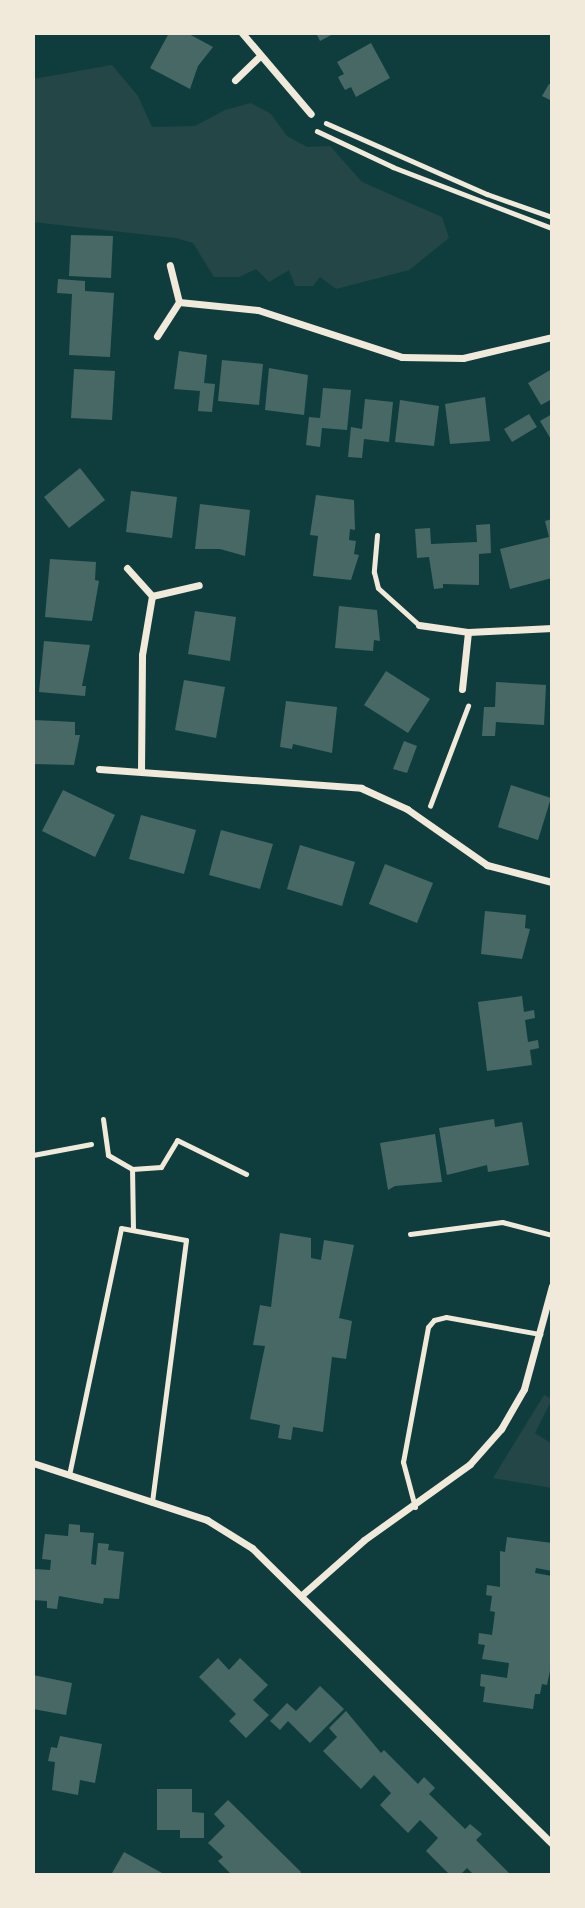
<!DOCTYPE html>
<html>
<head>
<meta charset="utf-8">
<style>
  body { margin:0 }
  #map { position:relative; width:585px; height:1908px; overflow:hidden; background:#0f3d3e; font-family:"Varela Round",sans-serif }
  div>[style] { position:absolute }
  .green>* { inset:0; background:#244646 }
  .building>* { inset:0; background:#486865 }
  .path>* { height:4.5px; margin:-2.25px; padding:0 2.25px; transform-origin:2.25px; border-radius:2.25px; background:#f1e9da }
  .service>* { height:5px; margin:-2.5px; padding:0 2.5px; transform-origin:2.5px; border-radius:2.5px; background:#f1e9da }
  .minor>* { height:7px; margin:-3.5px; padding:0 3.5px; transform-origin:3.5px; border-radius:3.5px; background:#f1e9da }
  span { translate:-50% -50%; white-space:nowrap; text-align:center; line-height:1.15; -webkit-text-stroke:7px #f1e9da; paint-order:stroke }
  .frame { position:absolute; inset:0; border:35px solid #f1e9da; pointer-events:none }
</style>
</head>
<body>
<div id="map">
  <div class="green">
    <i style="clip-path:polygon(112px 65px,138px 96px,152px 127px,195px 126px,225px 110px,251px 103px,271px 114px,287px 136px,307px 147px,330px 146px,362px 182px,442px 217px,449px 238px,409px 270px,336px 289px,320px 277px,313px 286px,295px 286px,289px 270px,269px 282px,256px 269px,239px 277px,214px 277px,193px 243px,176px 238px,33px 222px,33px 79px)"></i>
    <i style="clip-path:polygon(544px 1395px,552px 1399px,535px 1433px,552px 1444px,552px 1488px,493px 1478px)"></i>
  </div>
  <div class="building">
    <i style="clip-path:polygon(169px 33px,187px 33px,213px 47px,198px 66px,190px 89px,150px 68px)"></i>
    <i style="clip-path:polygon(316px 33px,335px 33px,320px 41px)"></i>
    <i style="clip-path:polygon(371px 43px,390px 78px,356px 97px,351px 87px,345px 90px,341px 83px,338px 77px,344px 74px,337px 62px)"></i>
    <i style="clip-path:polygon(549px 84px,552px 85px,552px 101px,542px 96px)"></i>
    <i style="clip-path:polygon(71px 235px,113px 236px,111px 278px,69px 276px)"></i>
    <i style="clip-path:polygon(58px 279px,85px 281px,85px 291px,114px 293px,110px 357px,69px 355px,72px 294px,57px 293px)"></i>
    <i style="clip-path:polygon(179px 351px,207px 355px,204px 383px,215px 384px,212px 412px,198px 411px,200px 391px,174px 389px)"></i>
    <i style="clip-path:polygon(222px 360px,263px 364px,259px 405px,218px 401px)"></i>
    <i style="clip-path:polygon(269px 368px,308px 375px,304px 415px,265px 410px)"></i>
    <i style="clip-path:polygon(74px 369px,115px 371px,112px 420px,71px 418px)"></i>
    <i style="clip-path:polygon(552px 369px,552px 399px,541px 405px,528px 383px)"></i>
    <i style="clip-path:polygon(323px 388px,351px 390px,347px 430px,322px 428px,320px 447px,306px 445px,309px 417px,320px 418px)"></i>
    <i style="clip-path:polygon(485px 397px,490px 441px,450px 444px,445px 404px)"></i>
    <i style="clip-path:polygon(365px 399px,393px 402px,389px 442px,364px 439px,362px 458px,348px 457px,351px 427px,362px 429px)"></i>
    <i style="clip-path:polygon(400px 400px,439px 406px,434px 446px,395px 442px)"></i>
    <i style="clip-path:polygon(529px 414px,537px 427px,512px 442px,504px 429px)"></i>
    <i style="clip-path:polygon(552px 414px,552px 441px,540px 421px)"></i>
    <i style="clip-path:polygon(80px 468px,105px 500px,69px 528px,44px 497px)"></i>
    <i style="clip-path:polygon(131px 491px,177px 497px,172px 538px,126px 532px)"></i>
    <i style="clip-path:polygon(316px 495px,354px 500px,355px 530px,350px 529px,349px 540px,356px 541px,354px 554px,359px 555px,351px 580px,313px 576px,318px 536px,310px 535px)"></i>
    <i style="clip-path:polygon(200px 504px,250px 510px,245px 556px,220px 549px,195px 549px)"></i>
    <i style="clip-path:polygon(552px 519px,552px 578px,510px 589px,500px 549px,549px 537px,545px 521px)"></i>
    <i style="clip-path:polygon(490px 524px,491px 553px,479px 554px,479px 585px,443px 584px,443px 588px,434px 589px,429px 557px,417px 558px,415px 529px,430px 528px,431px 544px,453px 543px,477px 542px,476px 525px)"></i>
    <i style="clip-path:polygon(50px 559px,96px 562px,95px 580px,99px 581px,92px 621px,45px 617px)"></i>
    <i style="clip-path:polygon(339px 606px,377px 610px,380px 641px,374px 640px,373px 651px,335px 648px)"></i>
    <i style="clip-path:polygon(195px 611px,236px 617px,230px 661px,188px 654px)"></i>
    <i style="clip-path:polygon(44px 641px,90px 645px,82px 686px,86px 686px,85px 696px,39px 692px)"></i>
    <i style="clip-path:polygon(386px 671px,430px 699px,408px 733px,364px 705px)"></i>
    <i style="clip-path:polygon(184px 680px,225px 687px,216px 738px,175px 730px)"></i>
    <i style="clip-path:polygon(496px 682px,546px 685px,544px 725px,496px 722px,495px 736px,482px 736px,484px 707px,495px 707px)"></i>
    <i style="clip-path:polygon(286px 701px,337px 707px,332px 753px,293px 744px,292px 749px,280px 747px)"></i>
    <i style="clip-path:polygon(34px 720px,75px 722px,75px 735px,80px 735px,74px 765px,33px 764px)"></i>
    <i style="clip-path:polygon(404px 741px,417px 746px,407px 773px,393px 769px)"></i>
    <i style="clip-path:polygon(511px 785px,551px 798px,538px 840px,498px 827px)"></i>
    <i style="clip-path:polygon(63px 790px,115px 815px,95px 857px,42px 831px)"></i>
    <i style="clip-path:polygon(141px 815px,196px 830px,184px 874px,129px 859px)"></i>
    <i style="clip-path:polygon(221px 830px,273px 844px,260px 889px,209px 875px)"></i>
    <i style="clip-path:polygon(300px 845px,355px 862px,342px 906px,287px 889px)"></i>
    <i style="clip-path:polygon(385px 864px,433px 883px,417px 923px,369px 904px)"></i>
    <i style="clip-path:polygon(485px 911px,526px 915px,525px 928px,530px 929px,522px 959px,481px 954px)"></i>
    <i style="clip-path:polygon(522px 996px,524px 1012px,534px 1010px,535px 1018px,525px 1020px,528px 1042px,538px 1040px,539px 1048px,530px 1050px,532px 1065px,487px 1071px,478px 1002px)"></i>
    <i style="clip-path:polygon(494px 1119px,495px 1127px,522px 1122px,529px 1165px,488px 1172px,487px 1165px,447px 1175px,439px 1128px)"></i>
    <i style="clip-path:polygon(435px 1134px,442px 1182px,395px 1186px,388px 1190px,380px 1143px)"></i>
    <i style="clip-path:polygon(280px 1233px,311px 1238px,311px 1258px,321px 1260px,324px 1240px,354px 1245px,339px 1318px,352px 1321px,346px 1359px,332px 1357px,323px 1432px,293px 1427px,291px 1440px,278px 1438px,280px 1425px,250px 1419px,265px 1346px,253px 1345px,260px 1305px,271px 1307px)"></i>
    <i style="clip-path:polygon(69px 1524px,80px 1525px,80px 1532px,94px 1533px,91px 1564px,96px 1565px,98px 1543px,109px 1544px,108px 1550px,124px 1552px,119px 1599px,104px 1598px,103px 1604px,59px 1596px,57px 1609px,47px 1608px,47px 1601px,33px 1600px,35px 1569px,50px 1570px,51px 1560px,42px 1559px,45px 1534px,68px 1536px)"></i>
    <i style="clip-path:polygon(507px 1537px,552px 1543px,552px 1571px,536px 1568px,535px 1573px,552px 1576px,552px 1661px,547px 1685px,542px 1684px,540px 1694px,535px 1694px,533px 1709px,483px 1702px,485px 1687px,480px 1686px,481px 1674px,507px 1678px,509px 1663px,482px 1659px,485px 1645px,478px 1644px,479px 1633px,492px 1635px,495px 1612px,490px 1611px,492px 1596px,486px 1595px,487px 1585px,500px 1587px,500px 1551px,505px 1552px)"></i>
    <i style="clip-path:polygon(218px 1658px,229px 1670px,240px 1658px,268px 1685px,253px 1700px,269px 1715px,246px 1738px,229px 1721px,236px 1714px,199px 1677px)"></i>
    <i style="clip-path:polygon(33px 1675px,72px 1683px,66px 1715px,33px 1709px)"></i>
    <i style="clip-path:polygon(320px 1686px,344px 1709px,310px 1743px,288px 1721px,280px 1730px,270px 1721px,287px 1703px,296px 1711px)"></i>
    <i style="clip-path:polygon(346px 1711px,381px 1753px,384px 1750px,418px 1784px,424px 1777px,435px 1788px,429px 1794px,465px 1829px,470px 1824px,482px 1834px,476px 1840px,511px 1875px,474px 1875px,467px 1868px,460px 1875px,450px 1875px,426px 1851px,438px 1838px,420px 1820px,408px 1833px,380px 1805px,391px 1793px,374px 1775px,361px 1789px,323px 1751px,337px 1737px,329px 1728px)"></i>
    <i style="clip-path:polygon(60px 1736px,102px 1744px,95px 1783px,80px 1780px,78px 1795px,52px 1790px,55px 1762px,48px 1761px,51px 1747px,57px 1748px)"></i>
    <i style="clip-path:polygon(157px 1789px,192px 1789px,192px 1812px,204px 1813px,204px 1838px,180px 1838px,180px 1830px,157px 1830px)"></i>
    <i style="clip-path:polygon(228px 1800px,301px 1872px,299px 1875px,232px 1875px,218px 1861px,223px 1857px,208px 1843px,225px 1826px,214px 1814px)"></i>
    <i style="clip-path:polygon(124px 1852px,162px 1873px,161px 1875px,111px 1875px)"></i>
  </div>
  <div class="path">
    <i style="left:326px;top:123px;width:176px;rotate:23.8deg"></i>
    <i style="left:487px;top:194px;width:69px;rotate:19.5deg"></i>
    <i style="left:317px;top:131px;width:84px;rotate:25.3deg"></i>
    <i style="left:393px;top:167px;width:170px;rotate:21deg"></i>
    <i style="left:430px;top:806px;width:107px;rotate:-69.2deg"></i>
    <i style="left:33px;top:1155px;width:59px;rotate:-10.7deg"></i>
  </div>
  <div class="service">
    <i style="left:377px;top:535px;width:37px;rotate:95deg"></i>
    <i style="left:374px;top:572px;width:16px;rotate:76deg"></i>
    <i style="left:378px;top:588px;width:55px;rotate:42.1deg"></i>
    <i style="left:103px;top:1119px;width:36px;rotate:82deg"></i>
    <i style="left:108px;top:1155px;width:28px;rotate:30deg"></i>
    <i style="left:133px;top:1230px;width:61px;rotate:-90.9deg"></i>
    <i style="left:132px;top:1169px;width:29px;rotate:-4deg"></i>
    <i style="left:161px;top:1167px;width:31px;rotate:-59deg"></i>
    <i style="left:177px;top:1140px;width:77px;rotate:26.2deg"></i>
    <i style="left:410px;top:1234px;width:93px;rotate:-7.4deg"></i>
    <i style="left:502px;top:1222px;width:52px;rotate:14.6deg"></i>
    <i style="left:69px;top:1475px;width:252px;rotate:-78.1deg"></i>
    <i style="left:121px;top:1228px;width:66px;rotate:10.5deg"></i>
    <i style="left:186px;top:1240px;width:265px;rotate:97.4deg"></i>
    <i style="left:415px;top:1507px;width:47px;rotate:-104.9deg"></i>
    <i style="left:403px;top:1462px;width:137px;rotate:-79.5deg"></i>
    <i style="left:428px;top:1327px;width:9px;rotate:-49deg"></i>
    <i style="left:434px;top:1320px;width:12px;rotate:-14deg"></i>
    <i style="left:446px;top:1317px;width:96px;rotate:10.3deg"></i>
  </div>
  <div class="minor">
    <i style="left:242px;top:33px;width:106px;rotate:49.6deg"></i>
    <i style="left:235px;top:80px;width:35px;rotate:-44deg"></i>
    <i style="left:179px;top:302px;width:79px;rotate:5.8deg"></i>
    <i style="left:258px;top:310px;width:151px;rotate:18.1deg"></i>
    <i style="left:402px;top:357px;width:61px;rotate:0.9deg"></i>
    <i style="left:463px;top:358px;width:91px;rotate:-13.3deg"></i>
    <i style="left:157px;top:336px;width:40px;rotate:-57.1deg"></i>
    <i style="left:179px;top:302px;width:38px;rotate:-104deg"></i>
    <i style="left:127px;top:568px;width:38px;rotate:48deg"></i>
    <i style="left:152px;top:596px;width:48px;rotate:-13.2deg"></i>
    <i style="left:419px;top:625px;width:49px;rotate:8.1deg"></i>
    <i style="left:468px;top:632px;width:84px;rotate:-2.7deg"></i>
    <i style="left:462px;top:689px;width:57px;rotate:-84deg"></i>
    <i style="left:99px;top:769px;width:263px;rotate:4.1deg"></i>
    <i style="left:361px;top:788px;width:51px;rotate:24.5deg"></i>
    <i style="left:407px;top:809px;width:98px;rotate:35deg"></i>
    <i style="left:487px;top:865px;width:67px;rotate:14.7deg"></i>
    <i style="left:141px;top:771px;width:116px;rotate:-89.5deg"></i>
    <i style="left:142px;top:655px;width:60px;rotate:-80.4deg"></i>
    <i style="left:33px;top:1463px;width:183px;rotate:18.1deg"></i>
    <i style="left:207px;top:1520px;width:53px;rotate:31.9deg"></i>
    <i style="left:252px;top:1548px;width:421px;rotate:44.6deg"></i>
    <i style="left:303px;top:1594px;width:81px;rotate:-41.5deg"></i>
    <i style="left:364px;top:1540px;width:130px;rotate:-35.6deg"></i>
    <i style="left:470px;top:1464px;width:47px;rotate:-48.5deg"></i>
    <i style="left:501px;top:1429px;width:46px;rotate:-60.1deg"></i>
    <i style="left:524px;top:1389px;width:107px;rotate:-74.8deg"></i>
  </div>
  <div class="frame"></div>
</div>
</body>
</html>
